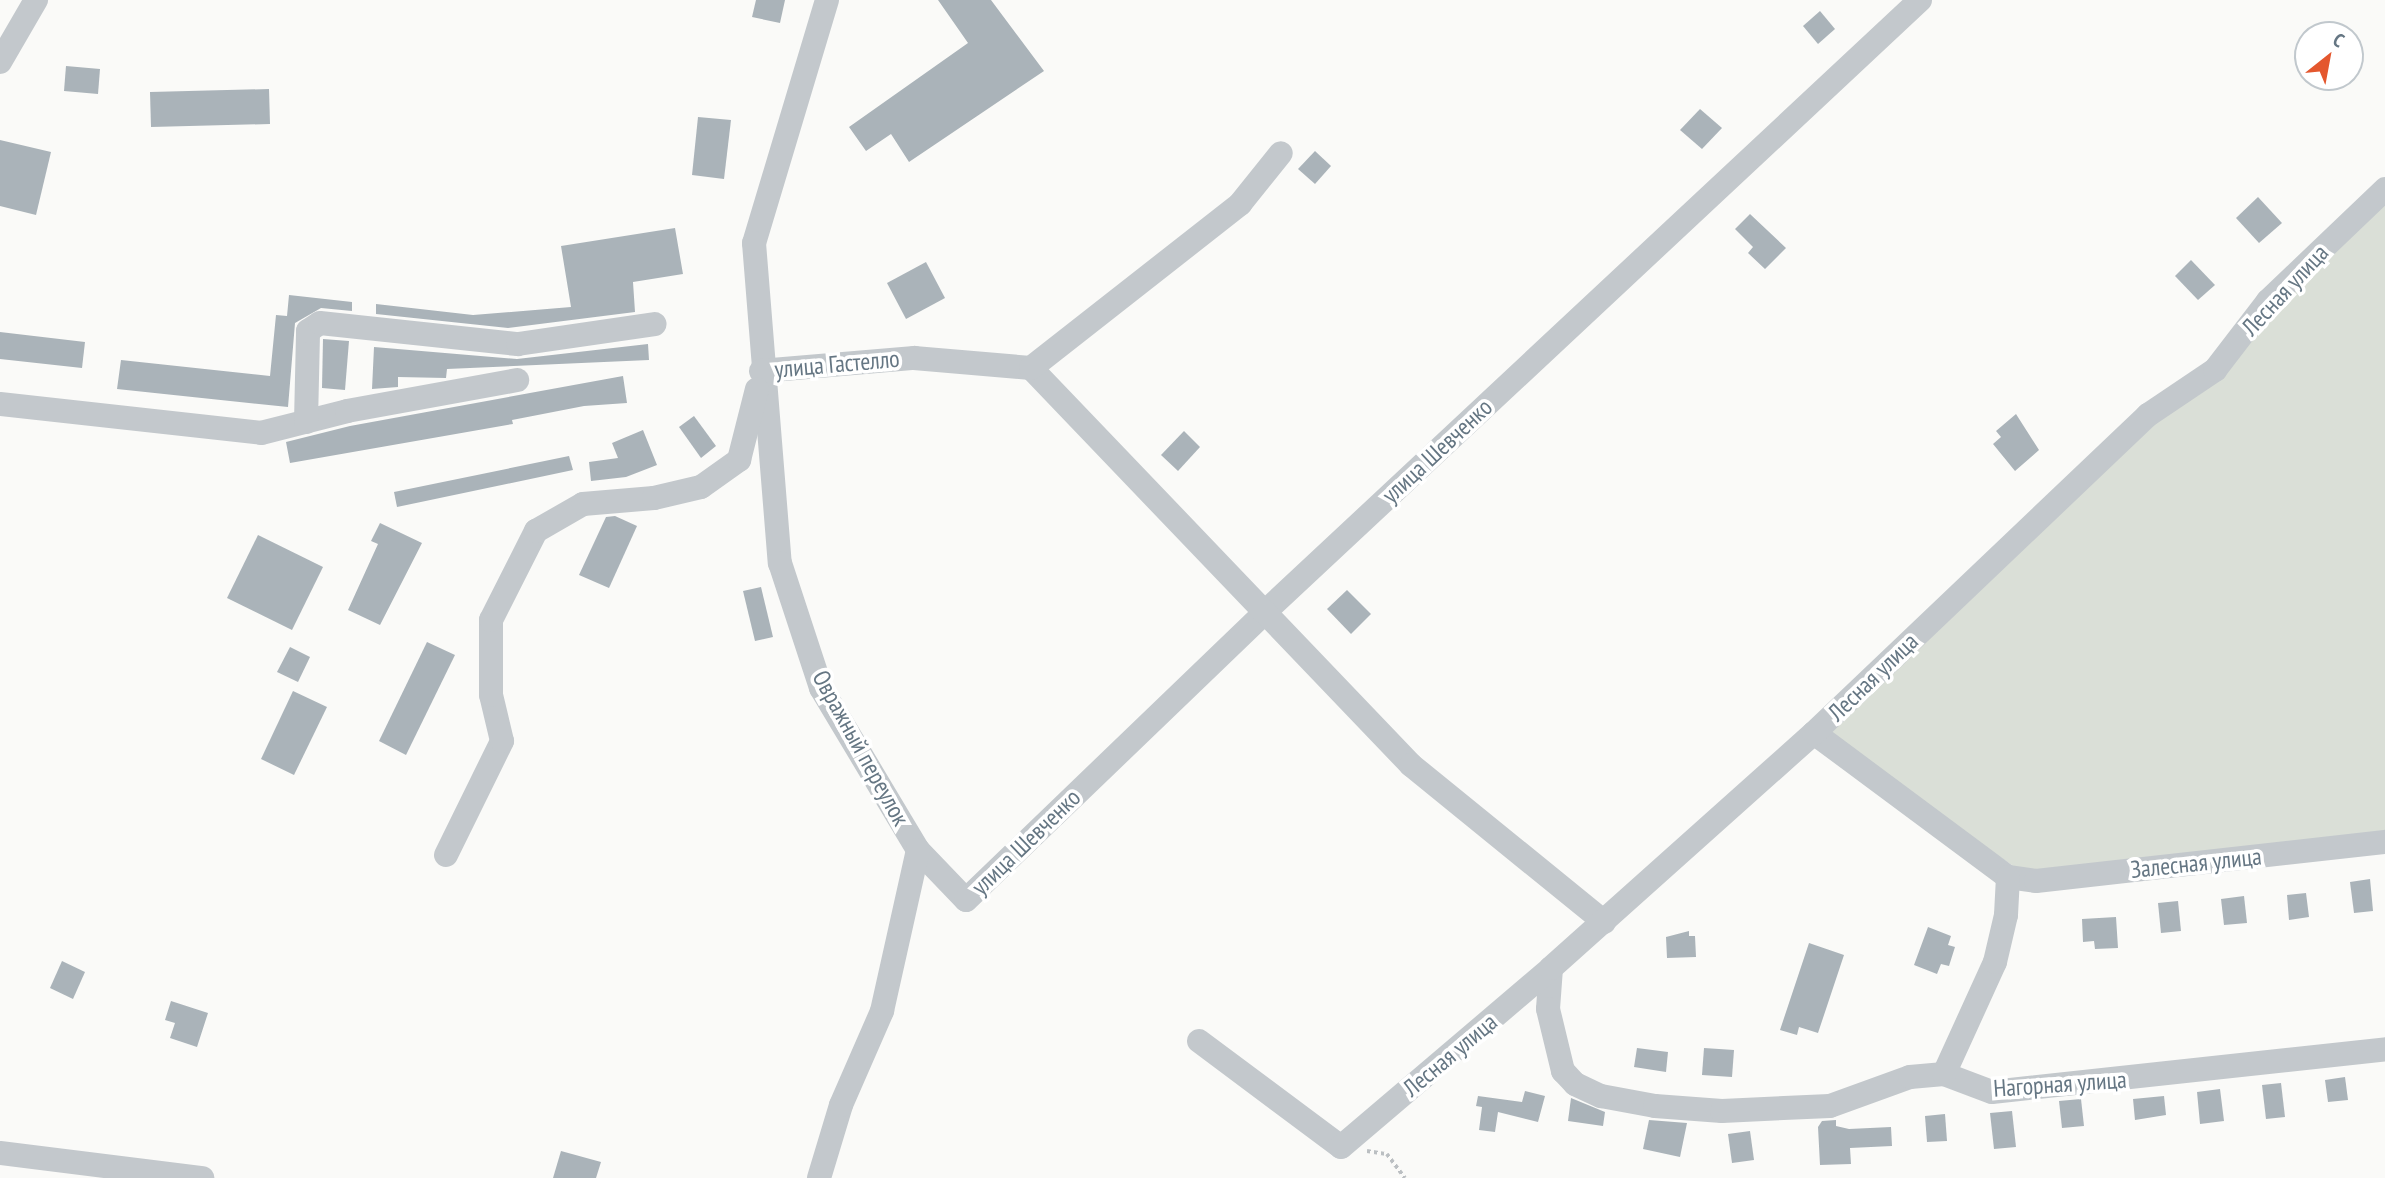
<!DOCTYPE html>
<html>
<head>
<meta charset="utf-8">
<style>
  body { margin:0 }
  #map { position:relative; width:2385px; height:1178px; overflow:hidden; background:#fafaf8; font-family:"PT Sans Narrow",sans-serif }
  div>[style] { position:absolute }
  .green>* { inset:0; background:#dadfd7 }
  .building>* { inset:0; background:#aab3b9 }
  .path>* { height:3.5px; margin-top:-1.75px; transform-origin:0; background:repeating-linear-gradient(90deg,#bbbfc2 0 3.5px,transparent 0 7px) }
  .minor>* { height:24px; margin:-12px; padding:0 12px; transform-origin:12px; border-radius:12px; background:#c3c8cc }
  span { translate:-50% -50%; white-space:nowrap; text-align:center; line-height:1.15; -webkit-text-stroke:7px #fff; paint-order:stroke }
  .street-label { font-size:24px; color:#657683 }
  .north { position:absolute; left:2294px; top:21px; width:70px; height:70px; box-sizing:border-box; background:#fff; border:2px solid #c1c8cd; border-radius:50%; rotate:31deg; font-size:19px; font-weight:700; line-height:28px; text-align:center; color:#657683 }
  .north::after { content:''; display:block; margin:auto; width:24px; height:32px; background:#e4572e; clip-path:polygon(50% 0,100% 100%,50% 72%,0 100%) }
</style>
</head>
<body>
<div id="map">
  <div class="green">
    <i style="clip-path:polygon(2385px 189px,2385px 842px,2036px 881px,1814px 733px,2215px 370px)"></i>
  </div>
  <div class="building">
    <i style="clip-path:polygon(756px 0,785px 0,780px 23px,752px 17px)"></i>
    <i style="clip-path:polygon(938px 0,991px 0,1044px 71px,909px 162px,891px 134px,866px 151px,849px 127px,968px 43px)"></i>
    <i style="clip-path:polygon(1820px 11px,1835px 29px,1818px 44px,1803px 26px)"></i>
    <i style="clip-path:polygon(66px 66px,100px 69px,98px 94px,64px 91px)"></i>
    <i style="clip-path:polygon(269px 89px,270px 124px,151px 127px,150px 92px)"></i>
    <i style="clip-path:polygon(1700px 109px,1722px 128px,1702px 149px,1680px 130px)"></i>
    <i style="clip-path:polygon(698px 117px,731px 120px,724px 179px,692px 175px)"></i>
    <i style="clip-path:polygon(0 140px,51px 152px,36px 215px,0 206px)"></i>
    <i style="clip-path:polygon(1315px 151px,1331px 166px,1315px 184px,1298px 169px)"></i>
    <i style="clip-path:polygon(2258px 197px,2282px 223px,2259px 243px,2236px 218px)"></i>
    <i style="clip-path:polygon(1750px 214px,1786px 248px,1765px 269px,1748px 253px,1753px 247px,1735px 229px)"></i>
    <i style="clip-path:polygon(675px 228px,683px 274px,633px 282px,635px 312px,508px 328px,376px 314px,376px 304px,473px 315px,571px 307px,561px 246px)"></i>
    <i style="clip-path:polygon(2191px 260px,2215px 285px,2198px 300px,2175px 276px)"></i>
    <i style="clip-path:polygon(926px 262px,945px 298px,906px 319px,887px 283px)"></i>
    <i style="clip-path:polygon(289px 295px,352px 302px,352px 311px,321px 308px,295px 323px,288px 407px,117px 389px,121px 360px,270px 376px,276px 315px,287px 316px)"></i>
    <i style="clip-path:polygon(0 332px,85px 342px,82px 368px,0 359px)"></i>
    <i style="clip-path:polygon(323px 339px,349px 341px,345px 390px,322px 388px)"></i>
    <i style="clip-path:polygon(648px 344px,649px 360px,447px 369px,446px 378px,398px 377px,398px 387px,372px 389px,374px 347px,517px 359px)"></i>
    <i style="clip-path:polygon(623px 376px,627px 403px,584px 406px,512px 420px,513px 424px,290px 463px,286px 442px,350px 426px)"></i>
    <i style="clip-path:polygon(2016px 414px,2039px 450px,2015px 471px,1993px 444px,2001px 437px,1996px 431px)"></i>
    <i style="clip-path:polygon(694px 416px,716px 446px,701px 458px,679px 427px)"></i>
    <i style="clip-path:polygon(643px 430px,657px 465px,626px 477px,591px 481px,589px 462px,618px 458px,612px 443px)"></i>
    <i style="clip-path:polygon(1184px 431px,1200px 447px,1178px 471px,1161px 455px)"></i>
    <i style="clip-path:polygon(569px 456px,573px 470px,397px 507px,394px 492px)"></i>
    <i style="clip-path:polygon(615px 516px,637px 526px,609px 588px,579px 575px,606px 517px)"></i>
    <i style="clip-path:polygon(380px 523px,422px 543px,380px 625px,348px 610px,378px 544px,371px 541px)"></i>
    <i style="clip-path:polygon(258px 535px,323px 567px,292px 630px,227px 598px)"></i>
    <i style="clip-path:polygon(761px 587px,773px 637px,755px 641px,743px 591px)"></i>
    <i style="clip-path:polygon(1347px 590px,1371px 614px,1351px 634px,1327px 609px)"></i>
    <i style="clip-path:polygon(427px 642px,455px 655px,406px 755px,379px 741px)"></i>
    <i style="clip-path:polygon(290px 647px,310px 657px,298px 682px,277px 672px)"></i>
    <i style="clip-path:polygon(293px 691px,327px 707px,294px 775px,261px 759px)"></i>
    <i style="clip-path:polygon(2370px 879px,2373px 911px,2354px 913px,2350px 882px)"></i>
    <i style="clip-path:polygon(2306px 893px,2309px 917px,2289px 920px,2287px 895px)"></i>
    <i style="clip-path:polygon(2244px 896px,2247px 923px,2224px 925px,2221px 899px)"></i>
    <i style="clip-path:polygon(2178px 901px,2181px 931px,2161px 933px,2158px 903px)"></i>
    <i style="clip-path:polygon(2116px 917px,2118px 948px,2095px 949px,2094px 941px,2083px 942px,2082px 919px)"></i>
    <i style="clip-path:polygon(1928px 927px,1951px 936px,1948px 945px,1955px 947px,1949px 966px,1941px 964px,1937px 974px,1914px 965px)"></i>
    <i style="clip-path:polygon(1689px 931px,1689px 936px,1695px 936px,1696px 957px,1667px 958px,1666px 937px)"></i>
    <i style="clip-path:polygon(1809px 943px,1844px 955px,1818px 1033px,1799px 1027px,1797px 1035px,1780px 1030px)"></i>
    <i style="clip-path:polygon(62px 961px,85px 972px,73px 999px,50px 988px)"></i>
    <i style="clip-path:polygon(171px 1001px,208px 1013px,197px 1047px,170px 1038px,175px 1023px,165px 1020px)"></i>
    <i style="clip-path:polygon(1637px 1048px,1668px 1052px,1666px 1072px,1634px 1067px)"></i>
    <i style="clip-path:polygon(1704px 1048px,1734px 1050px,1732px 1077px,1702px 1075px)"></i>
    <i style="clip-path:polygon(2345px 1077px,2348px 1100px,2328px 1102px,2325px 1080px)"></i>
    <i style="clip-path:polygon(2281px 1083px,2285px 1117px,2266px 1119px,2262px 1085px)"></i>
    <i style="clip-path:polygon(2220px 1089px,2224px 1121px,2200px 1124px,2197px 1092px)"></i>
    <i style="clip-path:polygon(1525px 1091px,1545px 1096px,1538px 1122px,1498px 1112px,1495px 1132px,1479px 1130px,1482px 1107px,1476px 1106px,1478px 1096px,1522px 1102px)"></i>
    <i style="clip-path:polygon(2164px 1096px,2166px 1115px,2135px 1120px,2133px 1099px)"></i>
    <i style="clip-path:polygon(1571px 1098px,1605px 1112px,1603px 1126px,1568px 1121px)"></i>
    <i style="clip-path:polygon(2081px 1099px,2084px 1126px,2062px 1128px,2059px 1101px)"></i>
    <i style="clip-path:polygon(2012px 1111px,2016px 1147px,1994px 1149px,1990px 1113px)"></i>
    <i style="clip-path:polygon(1945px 1114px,1947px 1141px,1927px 1142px,1925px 1116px)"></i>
    <i style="clip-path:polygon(1649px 1120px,1687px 1123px,1680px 1157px,1643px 1149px)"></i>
    <i style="clip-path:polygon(1836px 1120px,1836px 1126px,1849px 1129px,1891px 1127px,1892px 1146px,1850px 1148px,1851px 1164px,1820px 1165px,1818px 1127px,1822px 1121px)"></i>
    <i style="clip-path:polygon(1750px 1131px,1754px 1160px,1732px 1163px,1728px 1134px)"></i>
    <i style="clip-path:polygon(561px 1151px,601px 1162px,596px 1178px,553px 1178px)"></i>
  </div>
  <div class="path">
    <i style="left:1367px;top:1151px;width:20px;rotate:9deg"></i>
    <i style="left:1387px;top:1154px;width:30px;rotate:53deg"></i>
  </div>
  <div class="minor">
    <i style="left:827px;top:0;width:254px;rotate:106.7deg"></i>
    <i style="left:754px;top:243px;width:321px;rotate:85.4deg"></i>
    <i style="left:780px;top:563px;width:132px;rotate:71.8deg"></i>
    <i style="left:821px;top:688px;width:189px;rotate:59.1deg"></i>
    <i style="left:918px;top:850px;width:69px;rotate:46.2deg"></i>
    <i style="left:966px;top:900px;width:417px;rotate:-43.9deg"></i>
    <i style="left:1266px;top:611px;width:895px;rotate:-43.05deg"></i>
    <i style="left:0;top:62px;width:72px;rotate:-59.9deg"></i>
    <i style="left:1031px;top:368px;width:550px;rotate:46.25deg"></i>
    <i style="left:1411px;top:765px;width:249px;rotate:39.1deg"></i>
    <i style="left:761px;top:371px;width:154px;rotate:-4.9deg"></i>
    <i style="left:914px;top:358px;width:117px;rotate:4.9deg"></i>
    <i style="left:1031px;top:368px;width:266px;rotate:-38.1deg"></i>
    <i style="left:1240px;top:204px;width:65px;rotate:-51.2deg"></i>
    <i style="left:0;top:404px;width:263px;rotate:6.3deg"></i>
    <i style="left:261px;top:433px;width:89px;rotate:-14.3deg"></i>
    <i style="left:347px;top:411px;width:173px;rotate:-10.3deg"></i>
    <i style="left:306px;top:422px;width:91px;rotate:-88.7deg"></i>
    <i style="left:308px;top:331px;width:14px;rotate:-34deg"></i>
    <i style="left:320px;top:323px;width:199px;rotate:6.1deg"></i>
    <i style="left:518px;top:344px;width:138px;rotate:-8.3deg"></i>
    <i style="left:1814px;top:733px;width:242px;rotate:36.6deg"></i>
    <i style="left:2008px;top:877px;width:28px;rotate:8deg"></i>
    <i style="left:2036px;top:881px;width:351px;rotate:-6.4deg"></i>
    <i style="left:446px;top:855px;width:127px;rotate:-63.8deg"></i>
    <i style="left:502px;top:741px;width:47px;rotate:-103.4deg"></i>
    <i style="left:491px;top:695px;width:75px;rotate:-90deg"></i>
    <i style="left:491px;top:620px;width:100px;rotate:-63.2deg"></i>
    <i style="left:536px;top:531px;width:54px;rotate:-29.9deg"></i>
    <i style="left:583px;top:504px;width:71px;rotate:-4.8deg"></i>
    <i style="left:654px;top:498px;width:48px;rotate:-13.2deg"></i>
    <i style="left:701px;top:487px;width:47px;rotate:-35.4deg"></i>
    <i style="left:739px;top:460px;width:73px;rotate:-75.8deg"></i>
    <i style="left:1551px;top:968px;width:41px;rotate:94.2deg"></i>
    <i style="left:1548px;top:1009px;width:64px;rotate:76.4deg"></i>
    <i style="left:1563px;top:1071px;width:18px;rotate:47deg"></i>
    <i style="left:1575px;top:1084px;width:29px;rotate:25deg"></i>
    <i style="left:1601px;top:1096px;width:55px;rotate:10.5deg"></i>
    <i style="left:1655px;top:1106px;width:67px;rotate:4.3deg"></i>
    <i style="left:1722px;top:1111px;width:108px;rotate:-2.7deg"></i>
    <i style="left:1830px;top:1106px;width:85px;rotate:-19.9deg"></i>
    <i style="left:1910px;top:1077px;width:34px;rotate:-5deg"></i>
    <i style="left:1944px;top:1074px;width:51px;rotate:20.6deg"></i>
    <i style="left:1992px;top:1092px;width:395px;rotate:-6.2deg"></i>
    <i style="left:1199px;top:1041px;width:177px;rotate:36.7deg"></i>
    <i style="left:1341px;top:1147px;width:276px;rotate:-40.4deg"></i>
    <i style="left:1551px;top:968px;width:353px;rotate:-41.8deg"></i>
    <i style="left:1814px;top:733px;width:461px;rotate:-43.6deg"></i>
    <i style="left:2148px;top:415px;width:81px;rotate:-33.9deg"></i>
    <i style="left:2215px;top:370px;width:87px;rotate:-52.5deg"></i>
    <i style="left:2268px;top:301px;width:162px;rotate:-43.7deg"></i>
    <i style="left:1944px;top:1074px;width:123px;rotate:-65.5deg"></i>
    <i style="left:1995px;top:962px;width:48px;rotate:-76.8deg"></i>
    <i style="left:2006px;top:915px;width:38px;rotate:-87deg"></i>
    <i style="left:0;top:1153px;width:204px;rotate:7.1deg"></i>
    <i style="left:819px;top:1178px;width:76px;rotate:-73.2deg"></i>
    <i style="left:841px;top:1105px;width:103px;rotate:-66.4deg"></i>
    <i style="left:882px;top:1011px;width:165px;rotate:-77.4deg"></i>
  </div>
  <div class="street-label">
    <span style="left:2285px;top:290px;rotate:-47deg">Лесная улица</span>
    <span style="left:837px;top:364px;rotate:-5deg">улица Гастелло</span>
    <span style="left:1437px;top:451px;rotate:-43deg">улица Шевченко</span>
    <span style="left:1873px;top:677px;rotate:-44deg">Лесная улица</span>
    <span style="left:861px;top:748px;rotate:61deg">Овражный переулок</span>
    <span style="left:1026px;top:842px;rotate:-44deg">улица Шевченко</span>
    <span style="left:2196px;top:863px;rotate:-6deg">Залесная улица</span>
    <span style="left:1450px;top:1055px;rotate:-40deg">Лесная улица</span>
    <span style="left:2060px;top:1084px;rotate:-4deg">Нагорная улица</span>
  </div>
  <div class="north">С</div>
</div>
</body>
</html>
